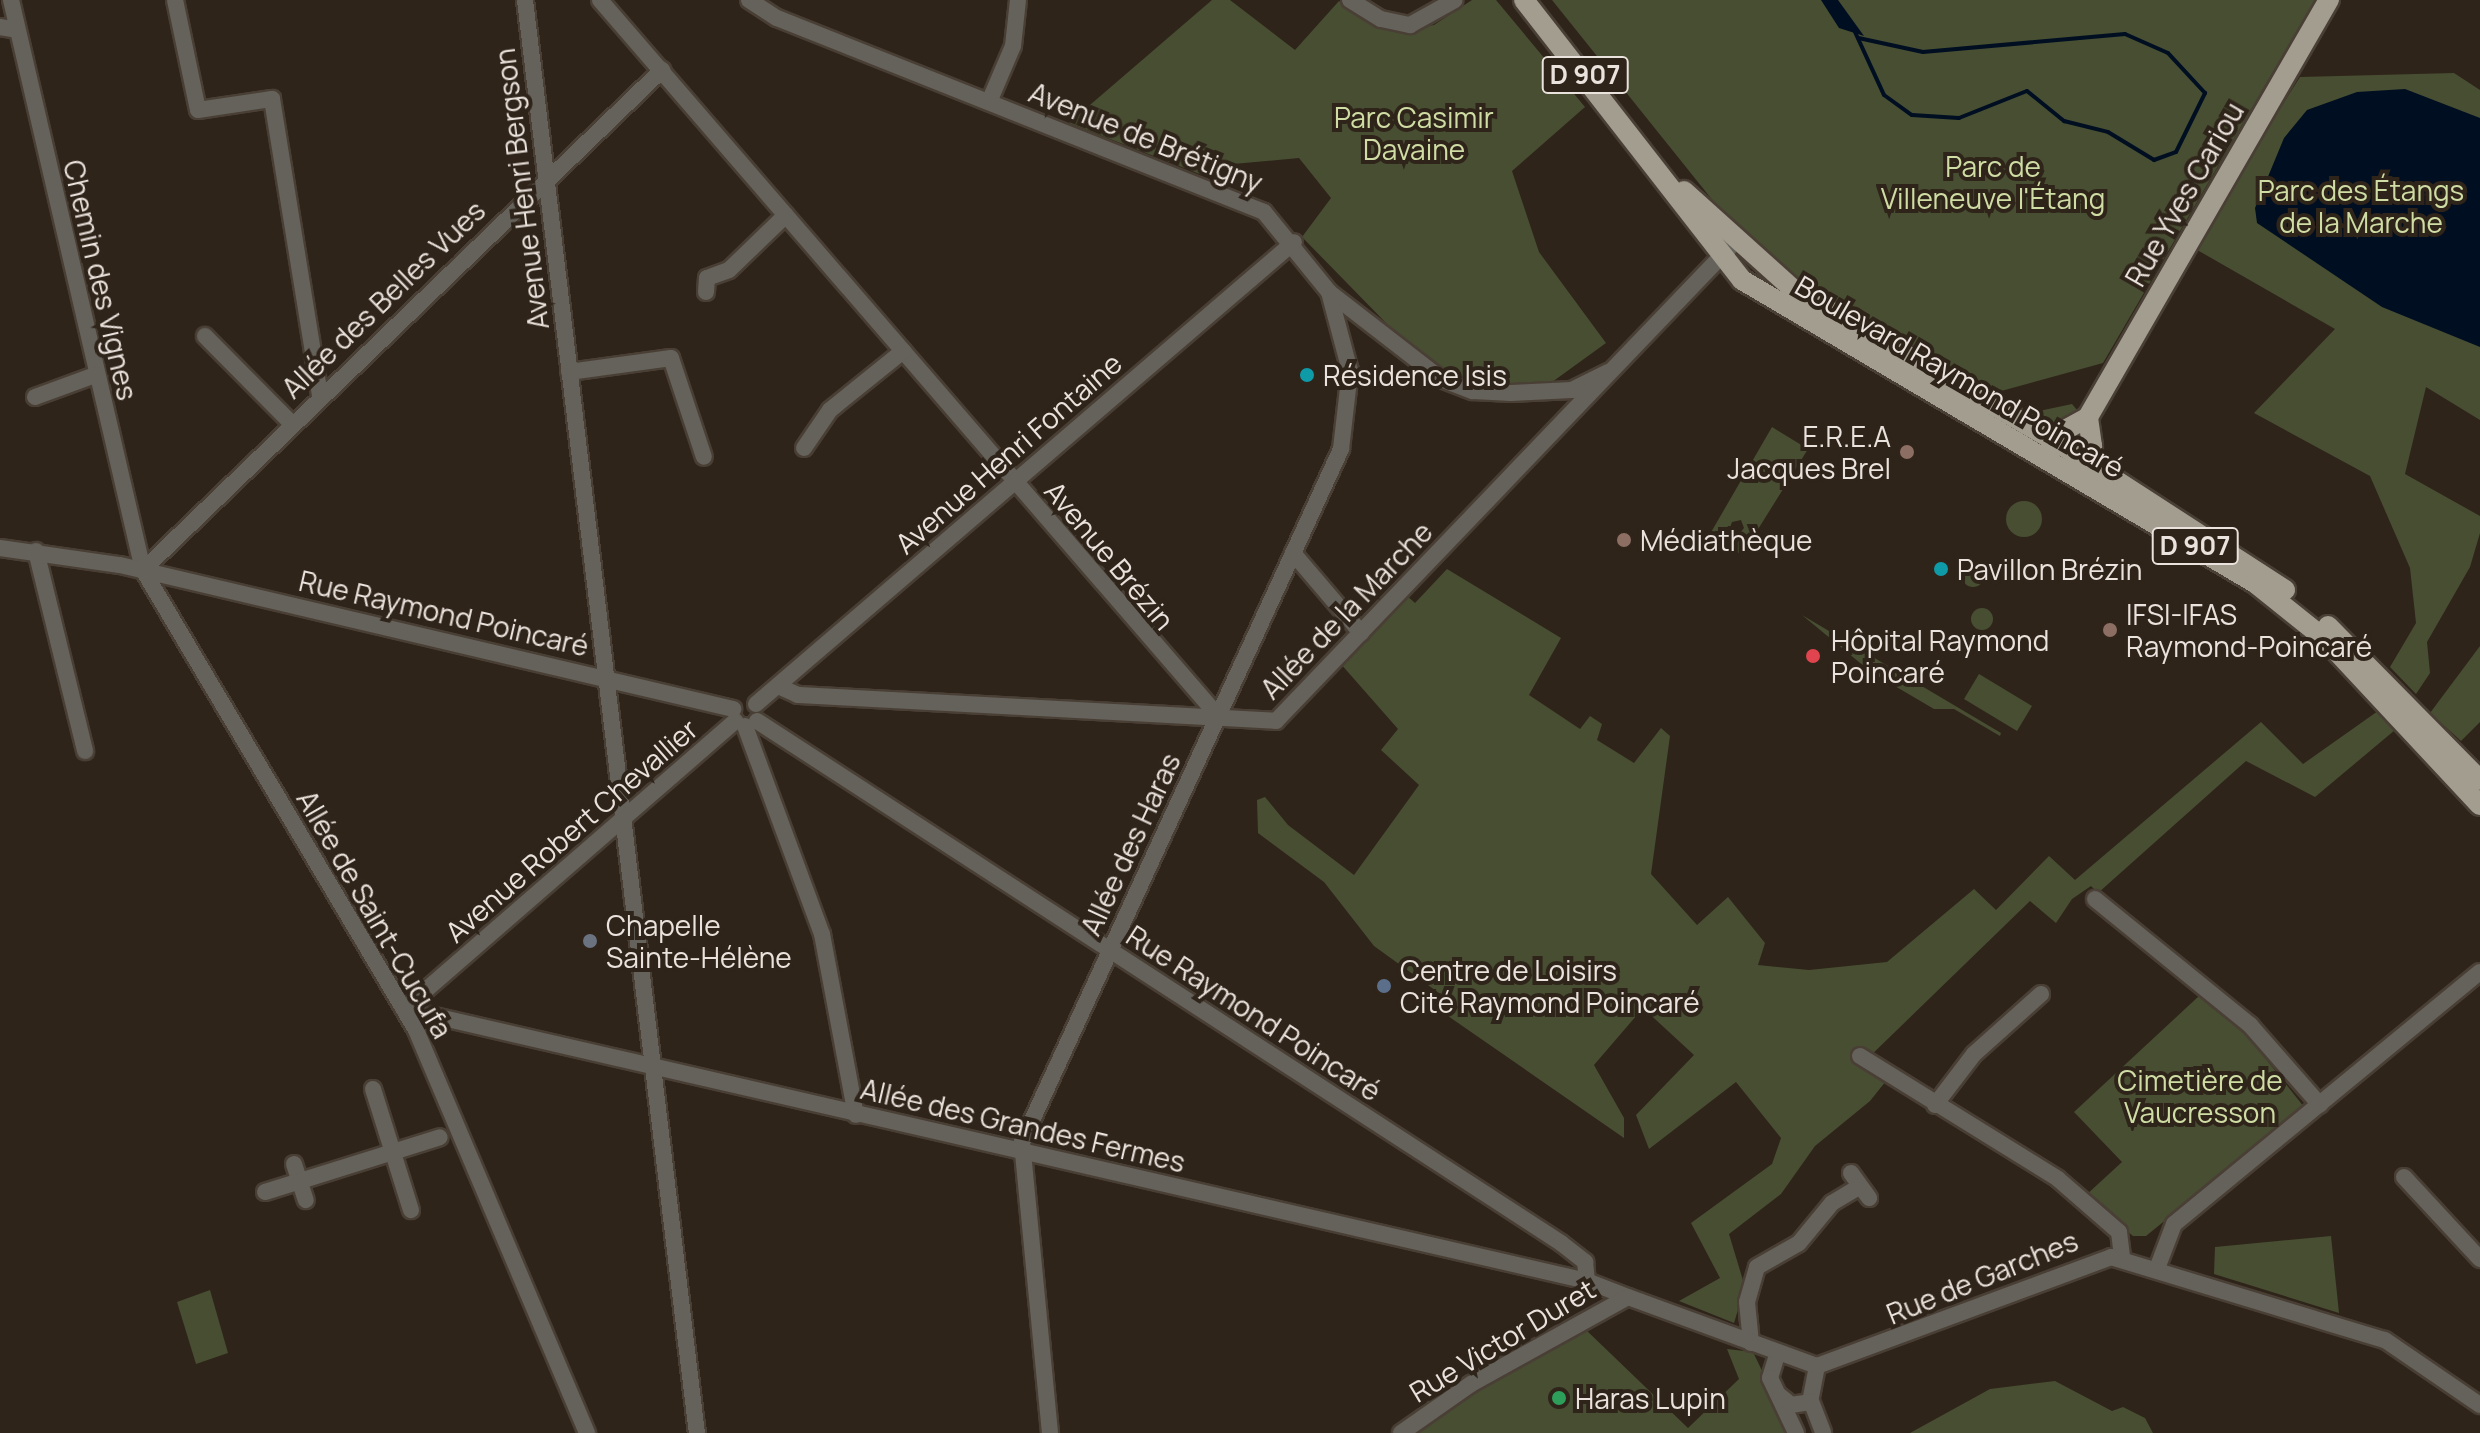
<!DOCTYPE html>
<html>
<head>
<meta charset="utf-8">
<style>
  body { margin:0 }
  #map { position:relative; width:2480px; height:1433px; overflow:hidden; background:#2f241a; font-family:Manrope,sans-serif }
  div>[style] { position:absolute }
  .green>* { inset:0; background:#474e32 }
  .round { border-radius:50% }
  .water>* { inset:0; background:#000e21 }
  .stream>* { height:4px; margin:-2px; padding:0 2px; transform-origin:2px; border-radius:2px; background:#000e21 }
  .roads { filter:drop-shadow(2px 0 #493f35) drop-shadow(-2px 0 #493f35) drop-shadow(0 2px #493f35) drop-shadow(0 -2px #493f35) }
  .minor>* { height:16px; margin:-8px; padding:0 8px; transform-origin:8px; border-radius:8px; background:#65625b }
  .major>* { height:20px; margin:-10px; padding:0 10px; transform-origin:10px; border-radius:10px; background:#a39d8f }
  .dots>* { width:22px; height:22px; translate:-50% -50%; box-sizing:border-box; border:4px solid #2f241a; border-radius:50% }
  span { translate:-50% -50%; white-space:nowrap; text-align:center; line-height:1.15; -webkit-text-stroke:8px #2f241a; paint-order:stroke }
  .shield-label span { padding:2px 6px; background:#2f241a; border:2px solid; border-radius:6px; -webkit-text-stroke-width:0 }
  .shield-label { font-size:26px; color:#eae2dc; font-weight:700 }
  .park-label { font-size:28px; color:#cfdda4 }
  .street-label { font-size:28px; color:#eae2dc }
  .poi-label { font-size:28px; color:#eae2dc }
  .left { translate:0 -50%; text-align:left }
  .right { translate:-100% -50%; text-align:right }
</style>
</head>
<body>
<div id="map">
  <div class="green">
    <i style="clip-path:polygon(1212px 0,1230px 0,1295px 50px,1339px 1px,1366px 22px,1409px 29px,1434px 25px,1472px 0,1496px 0,1585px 107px,1512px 171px,1539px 252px,1606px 343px,1548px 385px,1492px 390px,1432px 370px,1302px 237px,1331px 198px,1299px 158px,1222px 165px,1215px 180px,1069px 123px)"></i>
    <i style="clip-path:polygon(1552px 0,2315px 0,2103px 363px,1994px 393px,1789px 272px,1734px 227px)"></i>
    <i style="clip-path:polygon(2454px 73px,2480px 90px,2480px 420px,2426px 387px,2405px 474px,2480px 516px,2480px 533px,2470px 567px,2427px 642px,2430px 673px,2416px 694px,2390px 667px,2416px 623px,2410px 568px,2370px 476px,2254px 413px,2335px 329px,2192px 247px,2300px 77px)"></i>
    <i style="clip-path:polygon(2072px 404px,2077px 410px,2069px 417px,2050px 424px,2025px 414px)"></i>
    <i style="clip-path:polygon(1772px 427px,1808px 449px,1742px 555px,1728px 547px,1744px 528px,1741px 520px,1732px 522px,1724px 545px,1710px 534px)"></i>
    <i class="round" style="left:2006px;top:501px;width:36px;height:36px"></i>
    <i class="round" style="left:1962px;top:565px;width:22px;height:22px"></i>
    <i style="clip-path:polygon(1447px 569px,1561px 638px,1529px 695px,1580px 729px,1590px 716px,1602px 724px,1597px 740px,1634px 763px,1661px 728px,1670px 736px,1651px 874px,1697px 925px,1728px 897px,1765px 943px,1758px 965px,1809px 970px,1887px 962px,1974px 889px,1996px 910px,2049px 856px,2075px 880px,2261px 722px,2303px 764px,2378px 711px,2395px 730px,2315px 797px,2246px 761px,2098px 893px,2091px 886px,2072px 899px,2056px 923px,2030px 901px,1863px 1063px,1886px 1081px,1870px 1101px,1815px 1146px,1781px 1194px,1729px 1234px,1745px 1287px,1734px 1323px,1679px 1301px,1720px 1278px,1691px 1223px,1772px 1164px,1781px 1138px,1736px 1082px,1649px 1149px,1636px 1115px,1694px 1055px,1643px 1008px,1594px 1065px,1624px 1118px,1624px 1138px,1435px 1007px,1439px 993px,1374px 946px,1324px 882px,1258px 833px,1257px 800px,1265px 797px,1288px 825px,1354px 875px,1419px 785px,1381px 750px,1398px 729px,1340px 663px,1406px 595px,1415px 603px)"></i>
    <i class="round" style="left:1971px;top:608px;width:22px;height:22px"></i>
    <i style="clip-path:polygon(1802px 615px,2001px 733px,2000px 736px,1954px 709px,1934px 709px,1871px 672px)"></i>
    <i style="clip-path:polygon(2480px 646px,2480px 722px,2461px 741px,2430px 713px)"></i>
    <i style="clip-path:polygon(1979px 674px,2032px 706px,2017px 731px,1964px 699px)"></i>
    <i style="clip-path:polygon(2199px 996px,2242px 1029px,2304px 1107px,2146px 1236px,2133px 1236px,2085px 1196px,2122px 1162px,2074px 1112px)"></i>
    <i style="clip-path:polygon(2331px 1236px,2339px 1313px,2214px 1274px,2215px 1247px)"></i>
    <i style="clip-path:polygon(210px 1290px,228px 1353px,196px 1364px,177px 1302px)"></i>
    <i style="clip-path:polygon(1584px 1328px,1688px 1428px,1739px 1379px,1727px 1349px,1753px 1352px,1792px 1433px,1408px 1433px,1458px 1396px)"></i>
    <i style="clip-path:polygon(2055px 1381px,2112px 1411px,2123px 1407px,2145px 1418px,2153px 1433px,1910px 1433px,1990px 1389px)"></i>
  </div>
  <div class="water">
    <i style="clip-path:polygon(1821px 0,1838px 0,1864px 36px,1839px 28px)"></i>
    <i style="clip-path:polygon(2405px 89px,2480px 118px,2480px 347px,2382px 307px,2257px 223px,2255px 208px,2284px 138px,2307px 110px,2357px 92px)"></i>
  </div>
  <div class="stream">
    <i style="left:1855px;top:32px;width:69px;rotate:65.3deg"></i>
    <i style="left:1884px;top:95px;width:34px;rotate:36deg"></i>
    <i style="left:1912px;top:115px;width:47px;rotate:3.7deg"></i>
    <i style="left:1959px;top:118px;width:73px;rotate:-21.7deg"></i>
    <i style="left:2027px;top:91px;width:48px;rotate:39deg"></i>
    <i style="left:2064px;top:121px;width:45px;rotate:14deg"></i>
    <i style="left:2108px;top:132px;width:54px;rotate:31.3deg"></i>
    <i style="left:2154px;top:160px;width:23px;rotate:-20deg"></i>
    <i style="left:2176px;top:152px;width:66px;rotate:-63.8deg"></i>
    <i style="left:2205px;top:93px;width:54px;rotate:-132.8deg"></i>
    <i style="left:2168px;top:53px;width:47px;rotate:-156.2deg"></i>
    <i style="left:2125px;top:34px;width:203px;rotate:174.9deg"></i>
    <i style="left:1923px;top:52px;width:66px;rotate:-167.8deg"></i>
  </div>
  <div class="roads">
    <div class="minor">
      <i style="left:11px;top:0;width:585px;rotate:76.96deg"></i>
      <i style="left:175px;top:0;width:112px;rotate:78.2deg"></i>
      <i style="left:198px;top:110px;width:75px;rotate:-8.5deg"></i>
      <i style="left:272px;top:99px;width:301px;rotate:80.8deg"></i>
      <i style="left:525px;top:0;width:1443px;rotate:83.16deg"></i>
      <i style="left:600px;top:0;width:946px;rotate:49.2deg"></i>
      <i style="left:749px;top:0;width:33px;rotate:33deg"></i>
      <i style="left:777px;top:18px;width:524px;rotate:21.72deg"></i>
      <i style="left:1264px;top:212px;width:103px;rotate:50.9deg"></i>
      <i style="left:1329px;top:292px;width:142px;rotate:37.8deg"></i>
      <i style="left:1441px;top:379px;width:34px;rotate:21deg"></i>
      <i style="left:1473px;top:391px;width:38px;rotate:3deg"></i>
      <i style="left:1511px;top:393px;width:61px;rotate:-2.8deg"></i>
      <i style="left:1572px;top:390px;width:40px;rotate:-26.6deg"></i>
      <i style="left:1350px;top:0;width:36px;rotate:32deg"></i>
      <i style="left:1381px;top:19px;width:30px;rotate:12deg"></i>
      <i style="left:1410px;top:25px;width:51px;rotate:-29.1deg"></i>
      <i style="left:0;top:27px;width:17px;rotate:10deg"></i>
      <i style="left:989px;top:102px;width:61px;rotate:-66.8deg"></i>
      <i style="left:1013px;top:46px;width:46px;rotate:-83.8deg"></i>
      <i style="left:706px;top:292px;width:14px;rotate:-86deg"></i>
      <i style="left:707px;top:278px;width:23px;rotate:-20deg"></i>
      <i style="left:729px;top:270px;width:79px;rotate:-44deg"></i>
      <i style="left:205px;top:336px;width:122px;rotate:45.3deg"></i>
      <i style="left:569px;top:372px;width:103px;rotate:-7.8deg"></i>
      <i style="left:671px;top:358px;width:104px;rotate:71.6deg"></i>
      <i style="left:35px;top:397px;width:64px;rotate:-20.1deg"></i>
      <i style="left:804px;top:448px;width:46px;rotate:-55.6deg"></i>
      <i style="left:830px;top:410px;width:94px;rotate:-38.9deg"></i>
      <i style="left:0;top:548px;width:121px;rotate:8.1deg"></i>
      <i style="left:120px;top:565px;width:630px;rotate:13.22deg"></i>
      <i style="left:36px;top:551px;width:206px;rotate:76.2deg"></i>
      <i style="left:1293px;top:553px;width:105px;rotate:49.6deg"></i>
      <i style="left:143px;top:570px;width:535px;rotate:59.31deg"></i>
      <i style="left:416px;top:1030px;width:438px;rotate:67deg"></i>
      <i style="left:143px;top:570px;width:721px;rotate:-43.93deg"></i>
      <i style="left:778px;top:686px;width:22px;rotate:24deg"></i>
      <i style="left:798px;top:695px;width:479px;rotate:3.1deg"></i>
      <i style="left:1276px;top:721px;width:656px;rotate:-46.23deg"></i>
      <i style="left:756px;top:704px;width:709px;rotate:-40.65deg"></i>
      <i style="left:757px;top:721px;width:959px;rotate:32.99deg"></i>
      <i style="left:1561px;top:1243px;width:31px;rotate:38deg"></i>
      <i style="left:1585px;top:1262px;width:19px;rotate:84deg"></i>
      <i style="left:745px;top:726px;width:222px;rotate:69.7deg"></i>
      <i style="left:822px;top:934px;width:184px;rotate:79.4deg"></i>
      <i style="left:2095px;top:899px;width:200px;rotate:39.1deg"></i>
      <i style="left:2250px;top:1025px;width:106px;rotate:48.8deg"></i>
      <i style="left:404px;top:1009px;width:1214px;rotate:12.95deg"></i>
      <i style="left:1587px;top:1281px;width:44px;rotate:21.3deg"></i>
      <i style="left:404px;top:1009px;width:439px;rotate:-41deg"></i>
      <i style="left:1860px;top:1056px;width:233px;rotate:31.8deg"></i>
      <i style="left:2058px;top:1179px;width:81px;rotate:41deg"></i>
      <i style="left:2119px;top:1232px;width:26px;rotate:83deg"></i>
      <i style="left:373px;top:1089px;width:127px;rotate:72.6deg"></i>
      <i style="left:1935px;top:1105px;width:64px;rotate:-52.6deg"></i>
      <i style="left:1974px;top:1054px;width:90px;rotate:-41.8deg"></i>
      <i style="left:294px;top:1164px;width:38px;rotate:72deg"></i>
      <i style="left:1851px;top:1173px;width:31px;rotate:54deg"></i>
      <i style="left:2404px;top:1177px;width:112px;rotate:47.2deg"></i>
      <i style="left:265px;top:1192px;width:183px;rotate:-17.4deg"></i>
      <i style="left:2158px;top:1266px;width:45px;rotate:-69.1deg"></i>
      <i style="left:2174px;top:1224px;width:396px;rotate:-39.5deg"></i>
      <i style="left:1751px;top:1343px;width:41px;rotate:-95.6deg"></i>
      <i style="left:1747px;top:1302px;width:36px;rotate:-74deg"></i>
      <i style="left:1757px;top:1267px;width:48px;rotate:-29.7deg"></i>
      <i style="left:1799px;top:1243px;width:52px;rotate:-50.5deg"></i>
      <i style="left:1832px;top:1203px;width:31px;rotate:-31deg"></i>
      <i style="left:1777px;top:1355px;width:24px;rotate:107deg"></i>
      <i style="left:1770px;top:1378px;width:61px;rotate:64.7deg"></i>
      <i style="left:1780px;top:1396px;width:14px;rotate:39deg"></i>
      <i style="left:1791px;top:1405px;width:19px;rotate:-9deg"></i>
      <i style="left:1810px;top:1402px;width:37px;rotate:-79deg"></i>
      <i style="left:1811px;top:1401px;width:34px;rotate:69deg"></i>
      <i style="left:1050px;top:1433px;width:292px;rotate:-95.5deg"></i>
      <i style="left:1022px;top:1142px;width:763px;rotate:-65.28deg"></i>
      <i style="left:1341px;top:449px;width:79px;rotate:-83.4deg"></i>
      <i style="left:1350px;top:371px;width:82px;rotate:-104.9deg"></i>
      <i style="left:1401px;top:1433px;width:85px;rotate:-35deg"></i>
      <i style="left:1471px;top:1384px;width:179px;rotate:-29deg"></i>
      <i style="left:1628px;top:1297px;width:201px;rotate:20.1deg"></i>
      <i style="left:1817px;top:1366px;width:314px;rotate:-20.3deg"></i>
      <i style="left:2111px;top:1257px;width:286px;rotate:16.9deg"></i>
      <i style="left:2385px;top:1340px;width:115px;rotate:34.4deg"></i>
    </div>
    <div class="major">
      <i style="left:1524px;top:0;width:355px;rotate:52.1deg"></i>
      <i style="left:1742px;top:280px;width:596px;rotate:30.57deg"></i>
      <i style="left:2255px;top:583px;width:90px;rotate:38.7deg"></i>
      <i style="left:2325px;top:639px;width:227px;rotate:47deg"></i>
      <i style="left:1684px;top:191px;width:149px;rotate:42deg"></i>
      <i style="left:1795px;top:291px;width:300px;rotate:30deg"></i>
      <i style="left:2055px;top:441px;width:274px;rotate:32.9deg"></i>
      <i style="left:2048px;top:452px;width:28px;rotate:-52deg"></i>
      <i style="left:2065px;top:430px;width:26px;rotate:-29deg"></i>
      <i style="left:2088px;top:417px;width:482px;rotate:-60deg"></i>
      <i style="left:2080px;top:469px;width:26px;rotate:-62deg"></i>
      <i style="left:2092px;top:446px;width:29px;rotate:-98deg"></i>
      <i style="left:2328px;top:626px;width:216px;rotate:45.4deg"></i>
    </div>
  </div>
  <div class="dots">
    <i style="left:1307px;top:375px;background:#0f9aa8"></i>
    <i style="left:1907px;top:452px;background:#8d6e63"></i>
    <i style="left:1624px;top:540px;background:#8d6e63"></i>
    <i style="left:1941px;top:569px;background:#0f9aa8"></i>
    <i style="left:2110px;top:630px;background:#8d6e63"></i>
    <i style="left:1813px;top:656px;background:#e0444e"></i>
    <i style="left:590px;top:941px;background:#6b7280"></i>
    <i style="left:1384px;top:986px;background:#5c6f8a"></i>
    <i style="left:1559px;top:1398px;background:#2e9e5b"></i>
  </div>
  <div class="shield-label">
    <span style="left:1585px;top:75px">D 907</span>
    <span style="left:2195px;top:546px">D 907</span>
  </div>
  <div class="park-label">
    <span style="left:1414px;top:133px">Parc Casimir<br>Davaine</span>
    <span style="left:1993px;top:182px">Parc de<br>Villeneuve l'Étang</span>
    <span style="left:2361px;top:206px">Parc des Étangs<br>de la Marche</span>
    <span style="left:2200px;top:1096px">Cimetière de<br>Vaucresson</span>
  </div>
  <div class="street-label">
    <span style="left:1146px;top:137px;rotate:22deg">Avenue de Brétigny</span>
    <span style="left:521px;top:189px;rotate:-97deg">Avenue Henri Bergson</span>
    <span style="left:2184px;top:194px;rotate:-60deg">Rue Yves Cariou</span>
    <span style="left:101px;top:280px;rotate:77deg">Chemin des Vignes</span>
    <span style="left:383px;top:299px;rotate:-44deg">Allée des Belles Vues</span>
    <span style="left:1960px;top:376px;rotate:30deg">Boulevard Raymond Poincaré</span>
    <span style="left:1008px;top:453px;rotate:-41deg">Avenue Henri Fontaine</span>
    <span style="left:1110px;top:555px;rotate:50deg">Avenue Brézin</span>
    <span style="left:1346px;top:610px;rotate:-46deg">Allée de la Marche</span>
    <span style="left:444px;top:613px;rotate:13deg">Rue Raymond Poincaré</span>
    <span style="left:571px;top:830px;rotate:-41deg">Avenue Robert Chevallier</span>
    <span style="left:1130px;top:844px;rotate:-65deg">Allée des Haras</span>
    <span style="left:375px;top:914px;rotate:60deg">Allée de Saint-Cucufa</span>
    <span style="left:1254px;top:1013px;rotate:33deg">Rue Raymond Poincaré</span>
    <span style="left:1023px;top:1125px;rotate:13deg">Allée des Grandes Fermes</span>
    <span style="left:1982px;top:1277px;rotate:-22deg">Rue de Garches</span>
    <span style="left:1502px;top:1340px;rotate:-31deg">Rue Victor Duret</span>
  </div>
  <div class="poi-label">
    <span class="left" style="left:1323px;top:375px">Résidence Isis</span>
    <span class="right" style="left:1891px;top:452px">E.R.E.A<br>Jacques Brel</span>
    <span class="left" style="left:1640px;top:540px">Médiathèque</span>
    <span class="left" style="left:1957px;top:569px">Pavillon Brézin</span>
    <span class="left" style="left:2126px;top:630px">IFSI-IFAS<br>Raymond-Poincaré</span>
    <span class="left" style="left:1831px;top:656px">Hôpital Raymond<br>Poincaré</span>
    <span class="left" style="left:606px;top:941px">Chapelle<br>Sainte-Hélène</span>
    <span class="left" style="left:1400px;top:986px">Centre de Loisirs<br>Cité Raymond Poincaré</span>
    <span class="left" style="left:1575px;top:1398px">Haras Lupin</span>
  </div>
</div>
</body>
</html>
